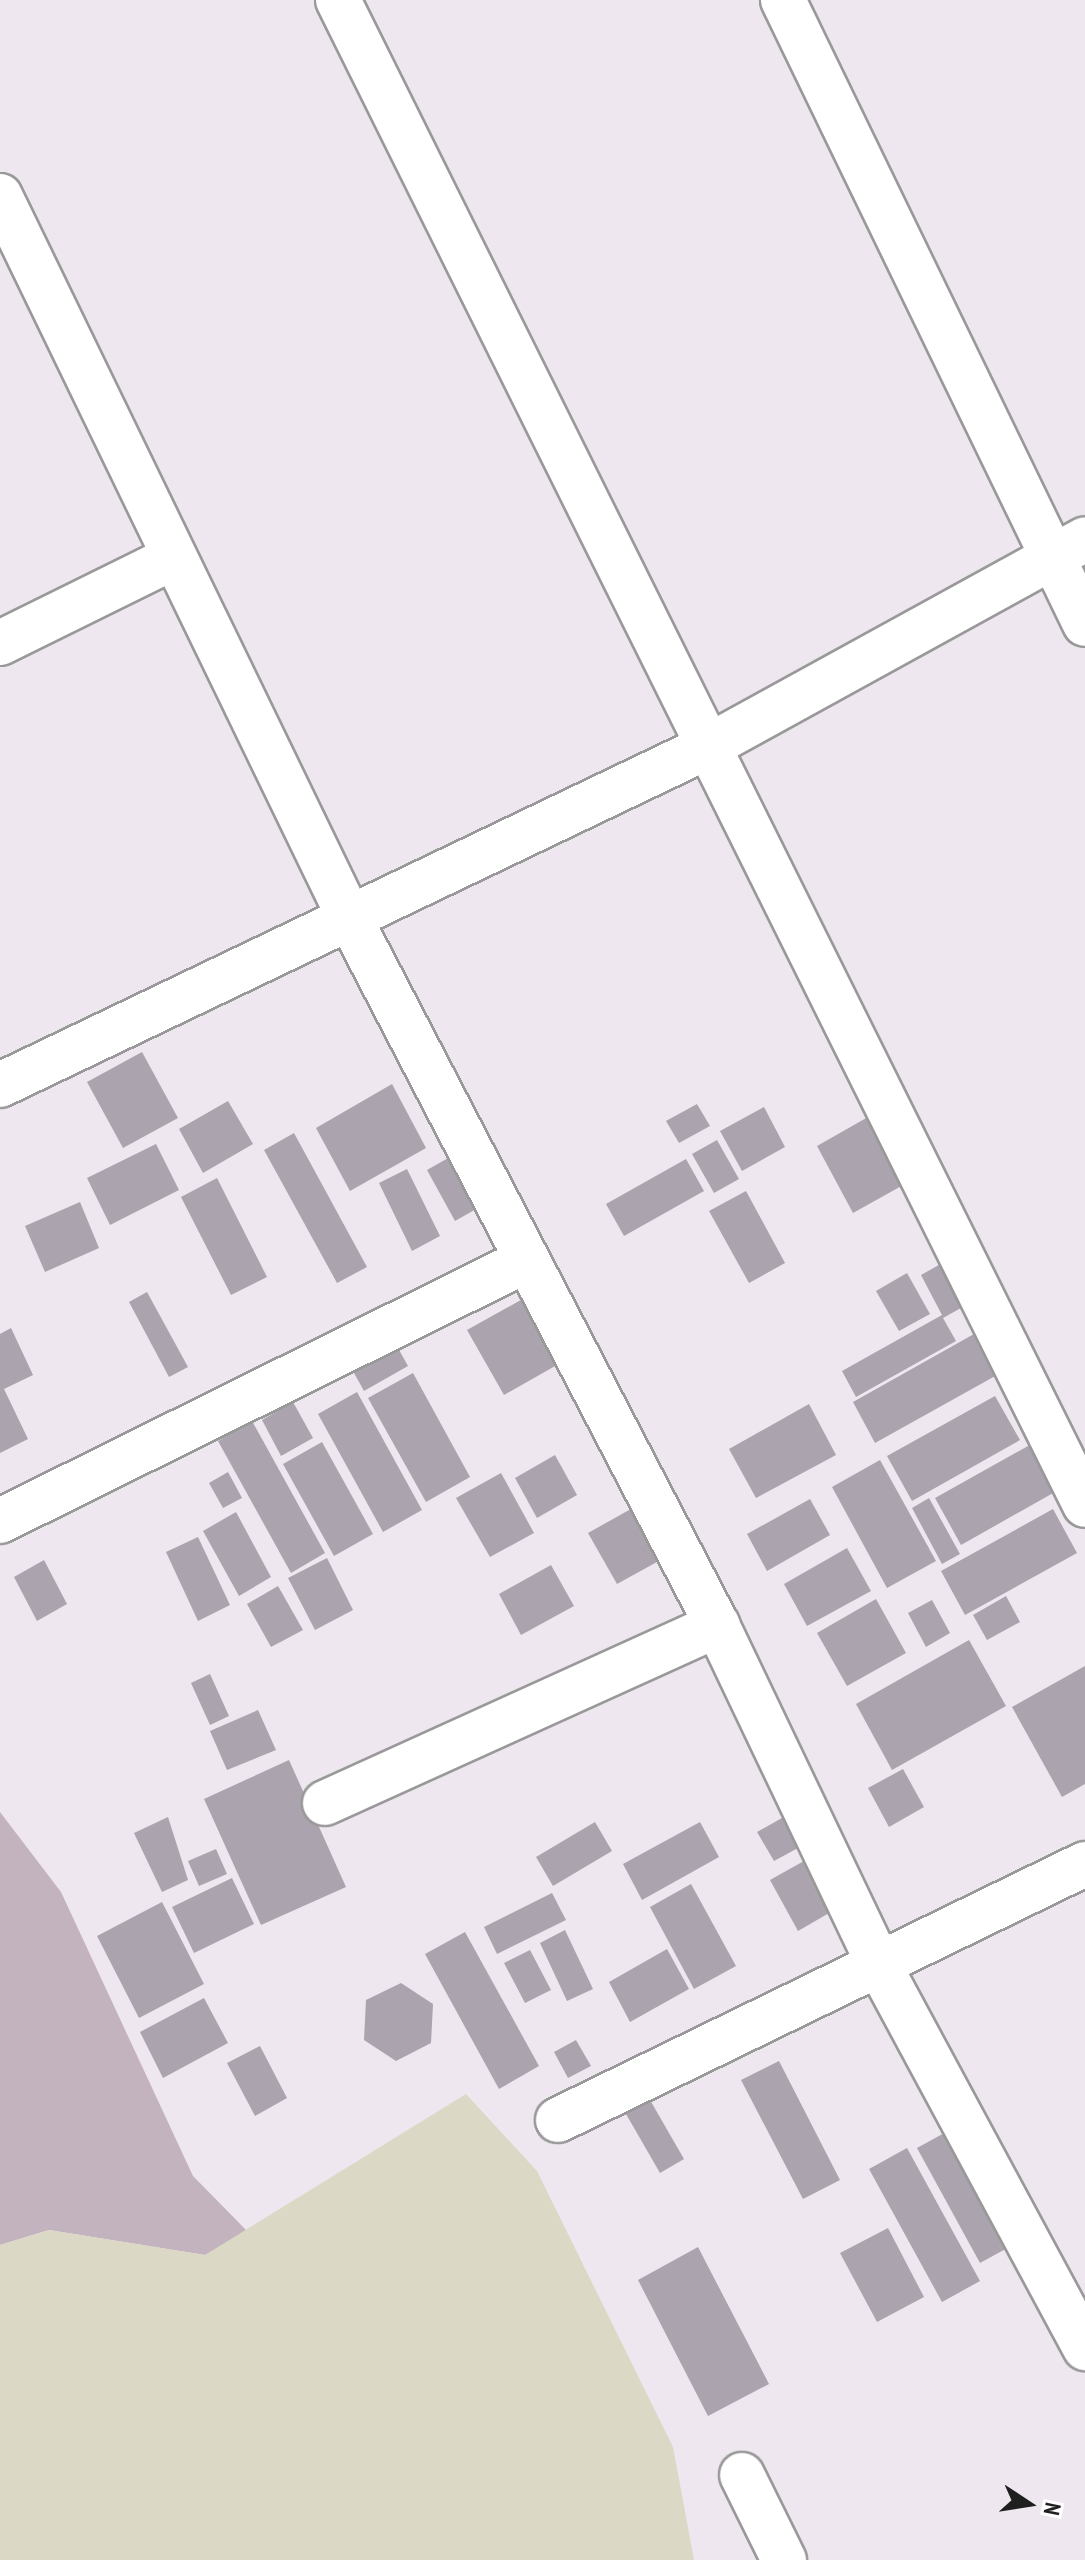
<!DOCTYPE html>
<html>
<head>
<meta charset="utf-8">
<style>
  body { margin:0 }
  #map { position:relative; width:1085px; height:2560px; overflow:hidden; background:#efe7ef; font-family:"PT Sans Narrow",sans-serif }
  div>[style] { position:absolute }
  .construction>* { inset:0; background:#c3b3be }
  .wetland>* { inset:0; background:#dbd8c6 }
  .building>* { inset:0; background:#aba3ad }
  .roads { filter:drop-shadow(2px 0 #999) drop-shadow(-2px 0 #999) drop-shadow(0 2px #999) drop-shadow(0 -2px #999) }
  .minor>* { height:44px; margin:-22px; padding:0 22px; transform-origin:22px; border-radius:22px; background:#fff }
  span { translate:-50% -50%; white-space:nowrap; text-align:center; line-height:1.15; -webkit-text-stroke:7px #fff; paint-order:stroke }
  .north { position:absolute; left:989px; top:2464px; width:80px; height:80px; -webkit-text-stroke:6px #fff; paint-order:stroke; rotate:102deg; font-size:22px; font-weight:700; line-height:32px; text-align:center; color:#1f1f1f }
  .north::after { content:''; display:block; margin:auto; width:28px; height:36px; background:#1f1f1f; clip-path:polygon(50% 0,100% 100%,50% 72%,0 100%) }
</style>
</head>
<body>
<div id="map">
  <div class="construction">
    <i style="clip-path:polygon(0 1812px,61px 1892px,193px 2176px,250px 2234px,205px 2255px,49px 2230px,0 2245px)"></i>
  </div>
  <div class="wetland">
    <i style="clip-path:polygon(466px 2094px,537px 2171px,673px 2447px,694px 2560px,0 2560px,0 2245px,49px 2230px,205px 2255px)"></i>
  </div>
  <div class="building">
    <i style="clip-path:polygon(142px 1052px,178px 1118px,123px 1148px,87px 1082px)"></i>
    <i style="clip-path:polygon(392px 1084px,426px 1148px,350px 1191px,316px 1128px)"></i>
    <i style="clip-path:polygon(228px 1101px,253px 1144px,203px 1173px,179px 1129px)"></i>
    <i style="clip-path:polygon(697px 1104px,710px 1126px,679px 1143px,666px 1121px)"></i>
    <i style="clip-path:polygon(764px 1107px,785px 1147px,742px 1171px,720px 1131px)"></i>
    <i style="clip-path:polygon(868px 1117px,905px 1184px,853px 1213px,817px 1146px)"></i>
    <i style="clip-path:polygon(294px 1133px,367px 1267px,337px 1283px,264px 1150px)"></i>
    <i style="clip-path:polygon(717px 1140px,739px 1179px,714px 1193px,692px 1154px)"></i>
    <i style="clip-path:polygon(156px 1144px,179px 1190px,110px 1225px,87px 1178px)"></i>
    <i style="clip-path:polygon(457px 1153px,485px 1204px,455px 1221px,427px 1170px)"></i>
    <i style="clip-path:polygon(686px 1159px,704px 1191px,624px 1236px,606px 1204px)"></i>
    <i style="clip-path:polygon(407px 1169px,440px 1236px,412px 1251px,379px 1183px)"></i>
    <i style="clip-path:polygon(217px 1178px,267px 1277px,231px 1295px,181px 1197px)"></i>
    <i style="clip-path:polygon(746px 1191px,785px 1263px,749px 1283px,709px 1211px)"></i>
    <i style="clip-path:polygon(80px 1202px,99px 1248px,45px 1272px,25px 1226px)"></i>
    <i style="clip-path:polygon(962px 1252px,986px 1294px,943px 1318px,956px 1341px,856px 1397px,842px 1371px,942px 1315px,921px 1275px)"></i>
    <i style="clip-path:polygon(907px 1273px,930px 1314px,899px 1331px,876px 1291px)"></i>
    <i style="clip-path:polygon(147px 1292px,188px 1367px,169px 1377px,129px 1302px)"></i>
    <i style="clip-path:polygon(528px 1296px,564px 1361px,504px 1395px,467px 1330px)"></i>
    <i style="clip-path:polygon(11px 1328px,33px 1375px,4px 1389px,28px 1439px,0 1453px,0 1334px)"></i>
    <i style="clip-path:polygon(974px 1334px,997px 1375px,875px 1443px,853px 1402px)"></i>
    <i style="clip-path:polygon(393px 1339px,408px 1366px,364px 1391px,349px 1364px)"></i>
    <i style="clip-path:polygon(413px 1373px,470px 1477px,426px 1502px,368px 1398px)"></i>
    <i style="clip-path:polygon(357px 1392px,422px 1510px,383px 1532px,318px 1414px)"></i>
    <i style="clip-path:polygon(995px 1396px,1020px 1440px,912px 1501px,887px 1456px)"></i>
    <i style="clip-path:polygon(293px 1402px,313px 1438px,281px 1456px,262px 1420px)"></i>
    <i style="clip-path:polygon(809px 1404px,836px 1455px,756px 1498px,729px 1449px)"></i>
    <i style="clip-path:polygon(252px 1421px,325px 1553px,291px 1573px,218px 1441px)"></i>
    <i style="clip-path:polygon(1037px 1441px,1062px 1488px,961px 1545px,935px 1498px)"></i>
    <i style="clip-path:polygon(322px 1442px,373px 1534px,334px 1556px,283px 1464px)"></i>
    <i style="clip-path:polygon(555px 1455px,577px 1495px,537px 1518px,515px 1478px)"></i>
    <i style="clip-path:polygon(880px 1460px,936px 1561px,887px 1588px,832px 1487px)"></i>
    <i style="clip-path:polygon(228px 1472px,242px 1498px,223px 1508px,209px 1483px)"></i>
    <i style="clip-path:polygon(501px 1473px,534px 1533px,490px 1557px,456px 1498px)"></i>
    <i style="clip-path:polygon(929px 1498px,960px 1554px,942px 1564px,912px 1508px)"></i>
    <i style="clip-path:polygon(810px 1499px,830px 1535px,767px 1571px,747px 1534px)"></i>
    <i style="clip-path:polygon(638px 1505px,666px 1557px,617px 1584px,588px 1533px)"></i>
    <i style="clip-path:polygon(1053px 1509px,1077px 1553px,965px 1615px,941px 1571px)"></i>
    <i style="clip-path:polygon(236px 1512px,271px 1577px,239px 1596px,203px 1531px)"></i>
    <i style="clip-path:polygon(198px 1537px,230px 1605px,198px 1621px,166px 1552px)"></i>
    <i style="clip-path:polygon(847px 1548px,871px 1591px,807px 1626px,784px 1584px)"></i>
    <i style="clip-path:polygon(327px 1558px,353px 1610px,315px 1630px,288px 1578px)"></i>
    <i style="clip-path:polygon(44px 1560px,67px 1604px,37px 1621px,14px 1577px)"></i>
    <i style="clip-path:polygon(551px 1565px,574px 1606px,521px 1635px,499px 1594px)"></i>
    <i style="clip-path:polygon(278px 1586px,303px 1630px,271px 1647px,247px 1604px)"></i>
    <i style="clip-path:polygon(1006px 1596px,1020px 1622px,987px 1640px,973px 1615px)"></i>
    <i style="clip-path:polygon(876px 1599px,906px 1653px,847px 1686px,817px 1633px)"></i>
    <i style="clip-path:polygon(932px 1600px,950px 1633px,926px 1647px,908px 1613px)"></i>
    <i style="clip-path:polygon(969px 1640px,1006px 1706px,892px 1770px,856px 1704px)"></i>
    <i style="clip-path:polygon(1085px 1666px,1085px 1784px,1062px 1797px,1012px 1707px)"></i>
    <i style="clip-path:polygon(210px 1674px,229px 1716px,210px 1725px,191px 1683px)"></i>
    <i style="clip-path:polygon(258px 1710px,276px 1750px,227px 1770px,210px 1731px)"></i>
    <i style="clip-path:polygon(289px 1760px,346px 1887px,261px 1925px,204px 1799px)"></i>
    <i style="clip-path:polygon(903px 1769px,924px 1807px,889px 1827px,868px 1788px)"></i>
    <i style="clip-path:polygon(805px 1805px,822px 1835px,774px 1861px,757px 1832px)"></i>
    <i style="clip-path:polygon(168px 1817px,188px 1880px,162px 1892px,134px 1833px)"></i>
    <i style="clip-path:polygon(595px 1822px,612px 1851px,553px 1886px,536px 1857px)"></i>
    <i style="clip-path:polygon(700px 1822px,719px 1857px,642px 1900px,623px 1864px)"></i>
    <i style="clip-path:polygon(827px 1848px,855px 1898px,798px 1931px,770px 1880px)"></i>
    <i style="clip-path:polygon(216px 1849px,227px 1874px,199px 1886px,188px 1861px)"></i>
    <i style="clip-path:polygon(232px 1878px,254px 1924px,194px 1953px,172px 1907px)"></i>
    <i style="clip-path:polygon(691px 1884px,736px 1966px,694px 1989px,650px 1907px)"></i>
    <i style="clip-path:polygon(552px 1893px,566px 1920px,497px 1954px,484px 1927px)"></i>
    <i style="clip-path:polygon(162px 1902px,204px 1984px,139px 2018px,97px 1936px)"></i>
    <i style="clip-path:polygon(565px 1930px,593px 1989px,567px 2001px,540px 1943px)"></i>
    <i style="clip-path:polygon(465px 1932px,539px 2066px,499px 2089px,425px 1954px)"></i>
    <i style="clip-path:polygon(667px 1949px,689px 1989px,630px 2022px,609px 1982px)"></i>
    <i style="clip-path:polygon(530px 1950px,551px 1990px,525px 2003px,504px 1963px)"></i>
    <i style="clip-path:polygon(401px 1983px,433px 2004px,431px 2043px,396px 2061px,364px 2040px,366px 2000px)"></i>
    <i style="clip-path:polygon(204px 1998px,228px 2043px,163px 2078px,140px 2032px)"></i>
    <i style="clip-path:polygon(576px 2040px,591px 2066px,568px 2078px,554px 2052px)"></i>
    <i style="clip-path:polygon(260px 2046px,287px 2098px,255px 2116px,227px 2063px)"></i>
    <i style="clip-path:polygon(779px 2061px,840px 2180px,803px 2199px,741px 2080px)"></i>
    <i style="clip-path:polygon(650px 2100px,684px 2159px,660px 2173px,626px 2114px)"></i>
    <i style="clip-path:polygon(948px 2131px,1011px 2246px,980px 2263px,917px 2148px)"></i>
    <i style="clip-path:polygon(907px 2148px,980px 2281px,942px 2302px,869px 2169px)"></i>
    <i style="clip-path:polygon(888px 2228px,924px 2297px,877px 2322px,840px 2253px)"></i>
    <i style="clip-path:polygon(698px 2247px,769px 2384px,708px 2416px,638px 2280px)"></i>
  </div>
  <div class="roads">
    <div class="minor">
      <i style="left:338px;top:0;width:1680px;rotate:63.6deg"></i>
      <i style="left:783px;top:0;width:693px;rotate:64.17deg"></i>
      <i style="left:0;top:196px;width:803px;rotate:64.17deg"></i>
      <i style="left:350px;top:919px;width:796px;rotate:62.53deg"></i>
      <i style="left:717px;top:1625px;width:379px;rotate:64.5deg"></i>
      <i style="left:880px;top:1967px;width:433px;rotate:61.7deg"></i>
      <i style="left:0;top:643px;width:192px;rotate:-26.3deg"></i>
      <i style="left:0;top:1085px;width:786px;rotate:-25.55deg"></i>
      <i style="left:709px;top:746px;width:429px;rotate:-28.8deg"></i>
      <i style="left:0;top:1521px;width:588px;rotate:-26.35deg"></i>
      <i style="left:325px;top:1803px;width:431px;rotate:-24.4deg"></i>
      <i style="left:558px;top:2120px;width:586px;rotate:-25.91deg"></i>
      <i style="left:742px;top:2475px;width:95px;rotate:63.7deg"></i>
    </div>
  </div>
  <div class="north">N</div>
</div>
</body>
</html>
